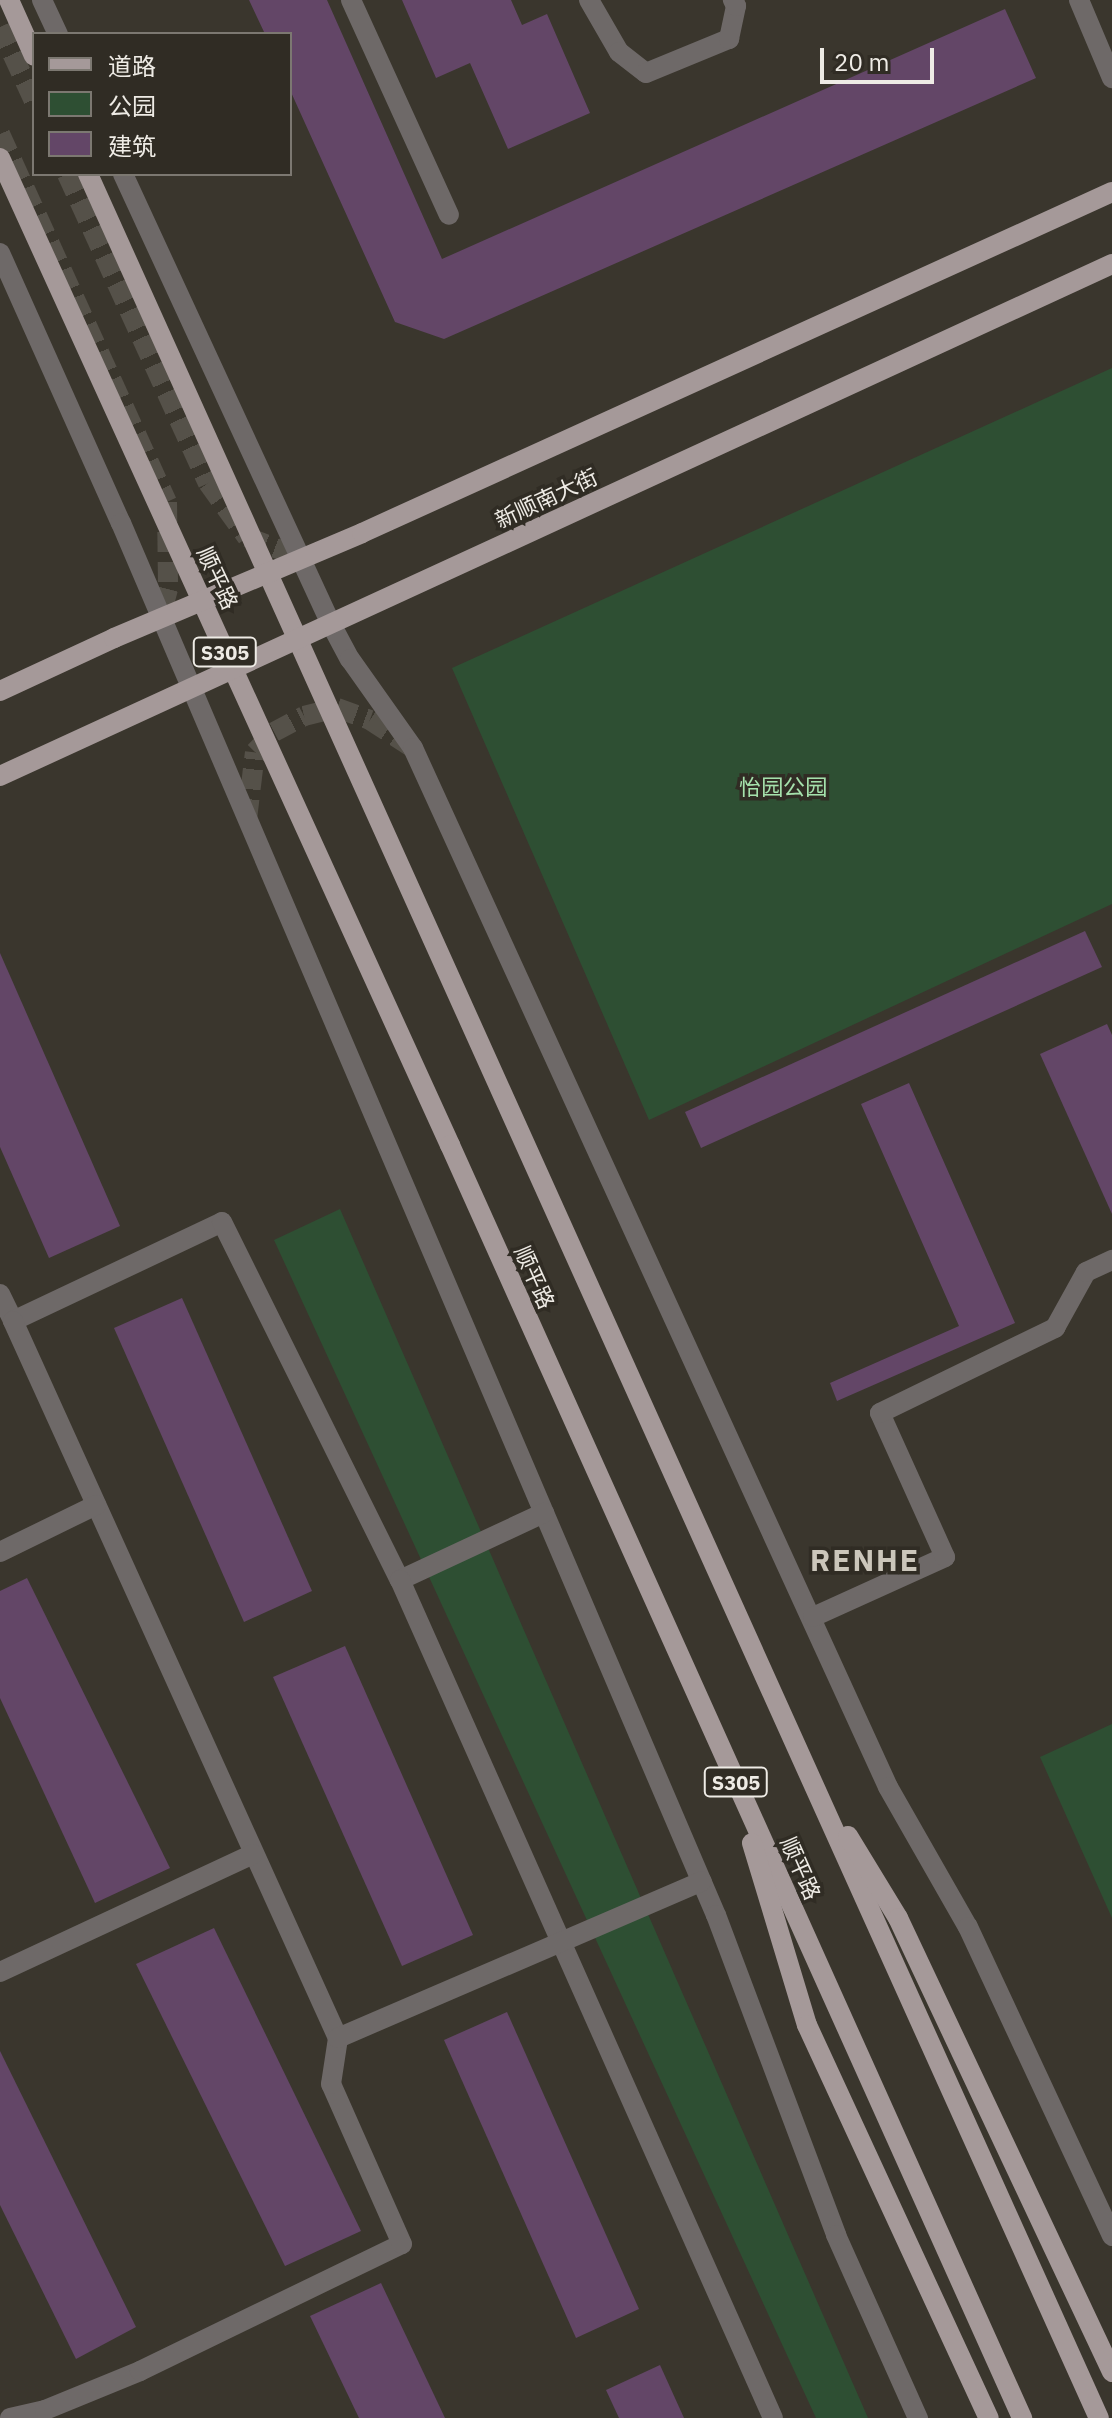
<!DOCTYPE html>
<html>
<head>
<meta charset="utf-8">
<style>
  body { margin:0 }
  #map { position:relative; width:1112px; height:2418px; overflow:hidden; background:#3a362d; font-family:"IBM Plex Sans","Noto Sans SC",sans-serif }
  div>[style] { position:absolute }
  .green>* { inset:0; background:#2e4f33 }
  .building>* { inset:0; background:#634667 }
  .minor-tunnel>* { height:20px; margin-top:-10px; transform-origin:0; background:repeating-linear-gradient(90deg,#555149 0 20px,transparent 0 30px) }
  .minor>* { height:20px; margin:-10px; padding:0 10px; transform-origin:10px; border-radius:10px; background:#6e6968 }
  .major>* { height:20px; margin:-10px; padding:0 10px; transform-origin:10px; border-radius:10px; background:#a59999 }
  span { translate:-50% -50%; white-space:nowrap; text-align:center; line-height:1.15; -webkit-text-stroke:7px #302c24; paint-order:stroke }
  .shield-label span { padding:2px 6px; background:#302c24; border:2px solid; border-radius:6px; -webkit-text-stroke-width:0 }
  .shield-label { font-size:20px; color:#eeebe5; font-weight:700 }
  .street-label { font-size:22px; color:#eeebe5 }
  .park-label { font-size:22px; color:#a5e1ac }
  .district-label { font-size:30px; color:#cbc6bb; font-weight:700; letter-spacing:2px }
  .legend { position:absolute; left:32px; top:32px; width:260px; height:144px; box-sizing:border-box; background:#302c24; border:2px solid #7c7871; margin:0; padding:10px 14px; list-style:none; font-size:24px; color:#eeebe5 }
  .legend li { display:flex; align-items:center; gap:16px; height:40px }
  .legend b { width:40px; border:2px solid #7c7871 }
  .scale { position:absolute; left:820px; top:48px; width:114px; height:36px; box-sizing:border-box; border:4px solid #eeebe5; border-top:0; padding-left:10px; font-size:24px; line-height:28px; white-space:nowrap; color:#eeebe5; -webkit-text-stroke:6px #302c24; paint-order:stroke }
</style>
</head>
<body>
<div id="map">
  <div class="green">
    <i style="clip-path:polygon(1112px 368px,1112px 904px,649px 1120px,452px 668px)"></i>
    <i style="clip-path:polygon(340px 1209px,868px 2418px,816px 2418px,274px 1240px)"></i>
    <i style="clip-path:polygon(1112px 1724px,1112px 1918px,1040px 1757px)"></i>
  </div>
  <div class="building">
    <i style="clip-path:polygon(249px 0,327px 0,442px 259px,1005px 9px,1036px 78px,444px 339px,395px 322px,290px 90px,290px 34px,265px 34px)"></i>
    <i style="clip-path:polygon(402px 0,511px 0,522px 25px,547px 14px,590px 113px,508px 149px,470px 63px,436px 78px)"></i>
    <i style="clip-path:polygon(1085px 931px,1102px 967px,701px 1148px,685px 1112px)"></i>
    <i style="clip-path:polygon(0 953px,120px 1226px,49px 1258px,0 1147px)"></i>
    <i style="clip-path:polygon(1107px 1024px,1112px 1035px,1112px 1214px,1040px 1054px)"></i>
    <i style="clip-path:polygon(909px 1083px,1015px 1323px,837px 1401px,830px 1383px,959px 1326px,861px 1104px)"></i>
    <i style="clip-path:polygon(182px 1298px,312px 1591px,244px 1622px,114px 1328px)"></i>
    <i style="clip-path:polygon(27px 1578px,170px 1868px,95px 1903px,0 1698px,0 1591px)"></i>
    <i style="clip-path:polygon(345px 1646px,473px 1935px,402px 1966px,273px 1677px)"></i>
    <i style="clip-path:polygon(214px 1928px,361px 2231px,285px 2266px,136px 1964px)"></i>
    <i style="clip-path:polygon(507px 2012px,639px 2309px,576px 2338px,444px 2040px)"></i>
    <i style="clip-path:polygon(0 2051px,136px 2327px,76px 2359px,0 2205px)"></i>
    <i style="clip-path:polygon(381px 2283px,445px 2418px,359px 2418px,310px 2316px)"></i>
    <i style="clip-path:polygon(660px 2365px,684px 2418px,619px 2418px,606px 2390px)"></i>
  </div>
  <div class="minor-tunnel">
    <i style="left:0;top:27px;width:81px;rotate:65.3deg"></i>
    <i style="left:0;top:134px;width:404px;rotate:65.6deg"></i>
    <i style="left:167px;top:502px;width:87px;rotate:89.3deg"></i>
    <i style="left:168px;top:589px;width:31px;rotate:105deg"></i>
    <i style="left:67px;top:174px;width:340px;rotate:65.5deg"></i>
    <i style="left:208px;top:483px;width:67px;rotate:54.2deg"></i>
    <i style="left:247px;top:537px;width:56px;rotate:21deg"></i>
    <i style="left:247px;top:819px;width:67px;rotate:-83.2deg"></i>
    <i style="left:255px;top:752px;width:28px;rotate:-46deg"></i>
    <i style="left:274px;top:732px;width:34px;rotate:-28deg"></i>
    <i style="left:304px;top:716px;width:34px;rotate:-14deg"></i>
    <i style="left:337px;top:708px;width:35px;rotate:20deg"></i>
    <i style="left:370px;top:720px;width:51px;rotate:33.1deg"></i>
  </div>
  <div class="minor">
    <i style="left:42px;top:0;width:38px;rotate:65deg"></i>
    <i style="left:351px;top:0;width:236px;rotate:65.5deg"></i>
    <i style="left:589px;top:0;width:60px;rotate:60deg"></i>
    <i style="left:619px;top:52px;width:34px;rotate:38deg"></i>
    <i style="left:646px;top:73px;width:90px;rotate:-22.3deg"></i>
    <i style="left:729px;top:39px;width:34px;rotate:-78deg"></i>
    <i style="left:736px;top:6px;width:7px;rotate:-117deg"></i>
    <i style="left:1079px;top:0;width:85px;rotate:67.1deg"></i>
    <i style="left:123px;top:174px;width:496px;rotate:65.2deg"></i>
    <i style="left:331px;top:624px;width:40px;rotate:62deg"></i>
    <i style="left:350px;top:659px;width:109px;rotate:54.7deg"></i>
    <i style="left:413px;top:748px;width:1142px;rotate:65.43deg"></i>
    <i style="left:888px;top:1787px;width:161px;rotate:60.3deg"></i>
    <i style="left:968px;top:1927px;width:341px;rotate:65deg"></i>
    <i style="left:0;top:253px;width:296px;rotate:65.9deg"></i>
    <i style="left:121px;top:523px;width:1514px;rotate:66.86deg"></i>
    <i style="left:716px;top:1915px;width:342px;rotate:69.4deg"></i>
    <i style="left:836px;top:2235px;width:201px;rotate:65.9deg"></i>
    <i style="left:0;top:1294px;width:30px;rotate:64deg"></i>
    <i style="left:13px;top:1321px;width:231px;rotate:-25.3deg"></i>
    <i style="left:222px;top:1222px;width:400px;rotate:63.6deg"></i>
    <i style="left:400px;top:1580px;width:159px;rotate:-25deg"></i>
    <i style="left:13px;top:1321px;width:787px;rotate:65.62deg"></i>
    <i style="left:0;top:1552px;width:107px;rotate:-26.1deg"></i>
    <i style="left:400px;top:1580px;width:917px;rotate:66.01deg"></i>
    <i style="left:813px;top:1617px;width:145px;rotate:-24.4deg"></i>
    <i style="left:945px;top:1557px;width:158px;rotate:-114.3deg"></i>
    <i style="left:880px;top:1413px;width:195px;rotate:-25.9deg"></i>
    <i style="left:1055px;top:1328px;width:64px;rotate:-61deg"></i>
    <i style="left:1086px;top:1272px;width:29px;rotate:-25deg"></i>
    <i style="left:0;top:1972px;width:279px;rotate:-25deg"></i>
    <i style="left:10px;top:2418px;width:36px;rotate:-13deg"></i>
    <i style="left:45px;top:2410px;width:103px;rotate:-22.3deg"></i>
    <i style="left:140px;top:2371px;width:291px;rotate:-25.9deg"></i>
    <i style="left:402px;top:2244px;width:175px;rotate:-113.9deg"></i>
    <i style="left:331px;top:2084px;width:47px;rotate:-81.3deg"></i>
    <i style="left:338px;top:2038px;width:396px;rotate:-23.3deg"></i>
  </div>
  <div class="major">
    <i style="left:9px;top:0;width:61px;rotate:65.9deg"></i>
    <i style="left:0;top:158px;width:1085px;rotate:65.49deg"></i>
    <i style="left:450px;top:1145px;width:1396px;rotate:65.8deg"></i>
    <i style="left:88px;top:174px;width:2461px;rotate:65.75deg"></i>
    <i style="left:0;top:691px;width:126px;rotate:-24.9deg"></i>
    <i style="left:114px;top:638px;width:269px;rotate:-22.9deg"></i>
    <i style="left:362px;top:533px;width:824px;rotate:-24.45deg"></i>
    <i style="left:0;top:776px;width:1224px;rotate:-24.72deg"></i>
    <i style="left:848px;top:1836px;width:96px;rotate:58.6deg"></i>
    <i style="left:898px;top:1918px;width:502px;rotate:64.76deg"></i>
    <i style="left:752px;top:1843px;width:190px;rotate:73.2deg"></i>
    <i style="left:807px;top:2025px;width:433px;rotate:65.2deg"></i>
  </div>
  <div class="shield-label">
    <span style="left:225px;top:652px">S305</span>
    <span style="left:736px;top:1782px">S305</span>
  </div>
  <div class="street-label">
    <span style="left:546px;top:498px;rotate:-25deg">新顺南大街</span>
    <span style="left:218px;top:578px;rotate:65deg">顺平路</span>
    <span style="left:535px;top:1277px;rotate:66deg">顺平路</span>
    <span style="left:801px;top:1868px;rotate:66deg">顺平路</span>
  </div>
  <div class="park-label">
    <span style="left:783px;top:787px">怡园公园</span>
  </div>
  <div class="district-label">
    <span style="left:865px;top:1560px">RENHE</span>
  </div>
  <ul class="legend">
  <li><b style="height:10px;background:#a59999"></b>道路</li>
  <li><b style="height:22px;background:#2e4f33"></b>公园</li>
  <li><b style="height:22px;background:#634667"></b>建筑</li>
  </ul>
  <div class="scale">20 m</div>
</div>
</body>
</html>
